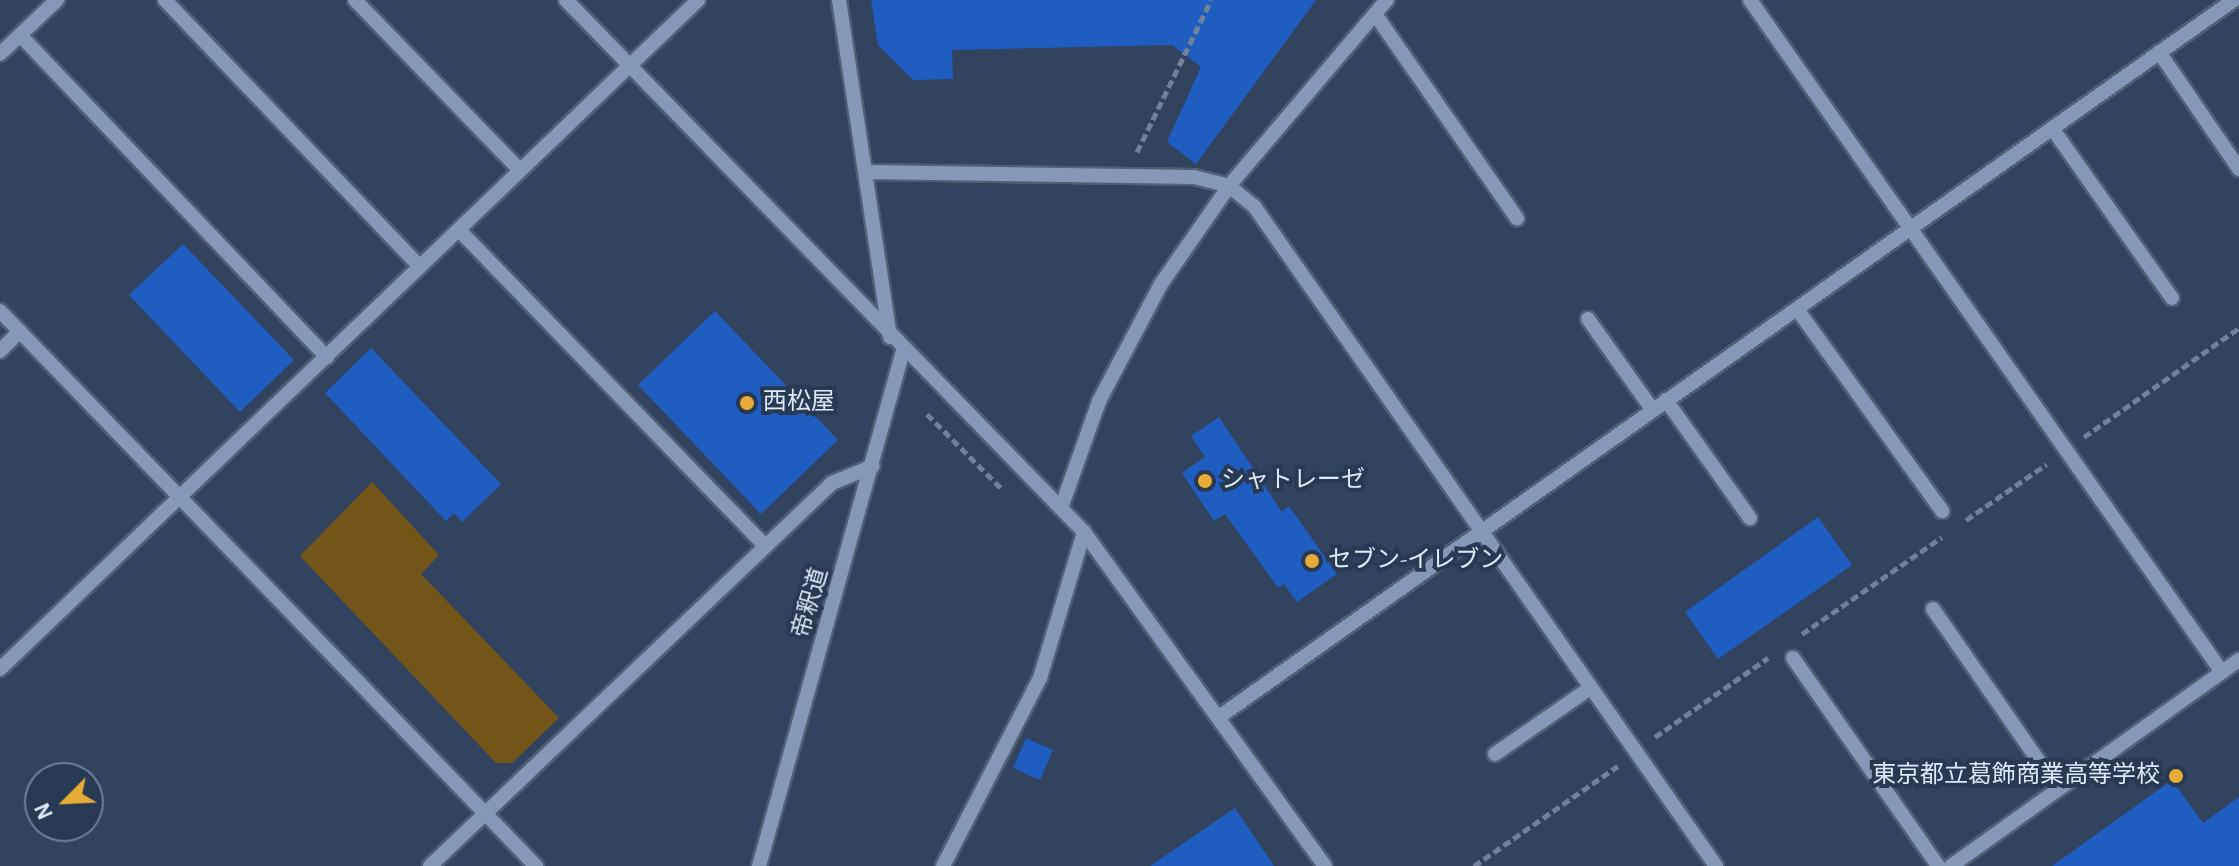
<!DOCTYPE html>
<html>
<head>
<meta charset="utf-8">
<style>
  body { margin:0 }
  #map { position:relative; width:2239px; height:866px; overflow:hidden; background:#32435f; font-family:"Alegreya Sans","Noto Sans JP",sans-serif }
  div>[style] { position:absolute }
  .green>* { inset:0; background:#745519 }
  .building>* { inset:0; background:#1f5dc0 }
  .path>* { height:5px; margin-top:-2.5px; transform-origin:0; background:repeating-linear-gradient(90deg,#728198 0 8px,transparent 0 12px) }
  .roads { filter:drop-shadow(2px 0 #515e76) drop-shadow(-2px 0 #515e76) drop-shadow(0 2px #515e76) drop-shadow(0 -2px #515e76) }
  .minor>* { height:14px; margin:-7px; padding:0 7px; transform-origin:7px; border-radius:7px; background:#8598b8 }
  .dots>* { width:22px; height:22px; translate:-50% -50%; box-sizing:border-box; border:4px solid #283953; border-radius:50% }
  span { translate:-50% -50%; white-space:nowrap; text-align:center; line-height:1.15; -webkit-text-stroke:8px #283953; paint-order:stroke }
  .poi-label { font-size:24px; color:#dde8f9 }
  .left { translate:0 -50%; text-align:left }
  .right { translate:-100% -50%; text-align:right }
  .street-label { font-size:24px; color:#dde8f9 }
  .north { position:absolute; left:24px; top:762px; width:80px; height:80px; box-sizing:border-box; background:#283953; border:2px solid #707f95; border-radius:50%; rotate:246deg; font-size:22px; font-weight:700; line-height:32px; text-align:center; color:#dde8f9 }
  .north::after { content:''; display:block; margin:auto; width:28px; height:36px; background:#e7ac37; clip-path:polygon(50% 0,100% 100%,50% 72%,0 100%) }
</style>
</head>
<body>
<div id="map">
  <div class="green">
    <i style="clip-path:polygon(372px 482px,439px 555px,421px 574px,559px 718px,512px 763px,496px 763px,300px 556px)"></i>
  </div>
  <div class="building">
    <i style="clip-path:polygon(871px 0,1316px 0,1196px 164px,1167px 142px,1201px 67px,1172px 45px,952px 50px,953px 79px,913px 80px,878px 45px)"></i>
    <i style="clip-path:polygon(183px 244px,294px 360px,240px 412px,129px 295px)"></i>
    <i style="clip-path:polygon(715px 311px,838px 440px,761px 514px,638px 385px)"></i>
    <i style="clip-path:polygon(371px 348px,501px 484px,462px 522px,454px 513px,446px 521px,325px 393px)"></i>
    <i style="clip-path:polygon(1219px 417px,1282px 512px,1289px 506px,1337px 574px,1297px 602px,1284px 584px,1278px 588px,1225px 514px,1214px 521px,1182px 473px,1205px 457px,1191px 436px)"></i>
    <i style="clip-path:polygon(1818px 517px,1852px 565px,1718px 659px,1685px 612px)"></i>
    <i style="clip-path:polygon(1026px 738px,1053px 750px,1040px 780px,1013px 768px)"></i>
    <i style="clip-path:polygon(2172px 780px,2203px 823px,2239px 797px,2239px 866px,2052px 866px)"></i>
    <i style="clip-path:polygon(1235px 808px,1274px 866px,1150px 866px)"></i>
  </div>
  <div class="path">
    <i style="left:1137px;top:152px;width:169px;rotate:-64deg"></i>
    <i style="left:927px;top:414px;width:106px;rotate:45deg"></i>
    <i style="left:2084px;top:437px;width:189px;rotate:-35.1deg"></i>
    <i style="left:1966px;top:520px;width:98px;rotate:-34.7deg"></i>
    <i style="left:1802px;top:634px;width:170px;rotate:-34.7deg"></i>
    <i style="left:1655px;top:737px;width:138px;rotate:-35deg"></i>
    <i style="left:1474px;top:866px;width:175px;rotate:-34.8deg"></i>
  </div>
  <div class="roads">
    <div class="minor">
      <i style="left:165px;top:0;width:369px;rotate:46.3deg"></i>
      <i style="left:355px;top:0;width:237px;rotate:45.9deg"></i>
      <i style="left:566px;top:0;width:743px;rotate:45.76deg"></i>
      <i style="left:1084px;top:532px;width:412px;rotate:54.2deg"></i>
      <i style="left:839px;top:0;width:341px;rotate:81.4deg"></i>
      <i style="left:1750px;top:0;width:821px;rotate:54.92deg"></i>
      <i style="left:1375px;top:14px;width:249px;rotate:55.2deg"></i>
      <i style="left:20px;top:35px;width:445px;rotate:46.4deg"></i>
      <i style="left:2159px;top:52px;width:142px;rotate:55.6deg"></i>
      <i style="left:0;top:54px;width:79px;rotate:-43.5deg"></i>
      <i style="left:2052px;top:128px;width:208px;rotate:54.8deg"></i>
      <i style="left:868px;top:172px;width:326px;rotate:0.9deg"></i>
      <i style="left:1194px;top:177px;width:36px;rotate:14deg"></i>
      <i style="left:1229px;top:186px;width:32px;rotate:39deg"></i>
      <i style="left:1254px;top:206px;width:806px;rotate:55.01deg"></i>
      <i style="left:459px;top:230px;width:440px;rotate:45.9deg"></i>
      <i style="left:1797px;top:309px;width:249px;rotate:54.3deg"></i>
      <i style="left:0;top:311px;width:772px;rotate:46deg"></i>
      <i style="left:1588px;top:319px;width:110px;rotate:54.6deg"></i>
      <i style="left:0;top:351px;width:28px;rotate:-45deg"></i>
      <i style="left:1666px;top:400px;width:145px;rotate:54.6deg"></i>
      <i style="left:1061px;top:508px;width:114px;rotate:-70.4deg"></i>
      <i style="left:1099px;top:401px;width:132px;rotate:-62.1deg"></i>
      <i style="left:1161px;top:284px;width:119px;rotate:-55.2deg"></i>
      <i style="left:1229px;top:186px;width:244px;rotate:-49.7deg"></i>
      <i style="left:1933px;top:609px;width:219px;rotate:55.2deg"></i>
      <i style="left:1793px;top:658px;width:254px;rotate:55.1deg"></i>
      <i style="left:0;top:669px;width:967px;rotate:-43.78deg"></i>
      <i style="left:1219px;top:717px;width:1243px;rotate:-35.24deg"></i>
      <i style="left:1495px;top:754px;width:114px;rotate:-34.7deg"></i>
      <i style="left:430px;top:866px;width:555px;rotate:-43.61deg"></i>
      <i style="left:832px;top:483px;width:44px;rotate:-22.5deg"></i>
      <i style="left:759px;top:866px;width:535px;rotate:-74.38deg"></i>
      <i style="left:943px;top:866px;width:212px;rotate:-62.7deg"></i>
      <i style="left:1040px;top:678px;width:152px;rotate:-73.2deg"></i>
      <i style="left:1951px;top:866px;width:354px;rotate:-35.6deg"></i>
    </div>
  </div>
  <div class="dots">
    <i style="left:747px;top:403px;background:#e7ac37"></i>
    <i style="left:1205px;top:481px;background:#e7ac37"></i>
    <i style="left:1312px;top:561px;background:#e7ac37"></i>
    <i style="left:2176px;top:776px;background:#e7ac37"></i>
  </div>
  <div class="poi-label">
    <span class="left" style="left:763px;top:403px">西松屋</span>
    <span class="left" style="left:1221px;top:481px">シャトレーゼ</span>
    <span class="left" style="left:1328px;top:561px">セブン-イレブン</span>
    <span class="right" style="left:2160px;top:776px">東京都立葛飾商業高等学校</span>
  </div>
  <div class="street-label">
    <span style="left:811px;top:603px;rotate:-74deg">帝釈道</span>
  </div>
  <div class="north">N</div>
</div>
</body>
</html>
